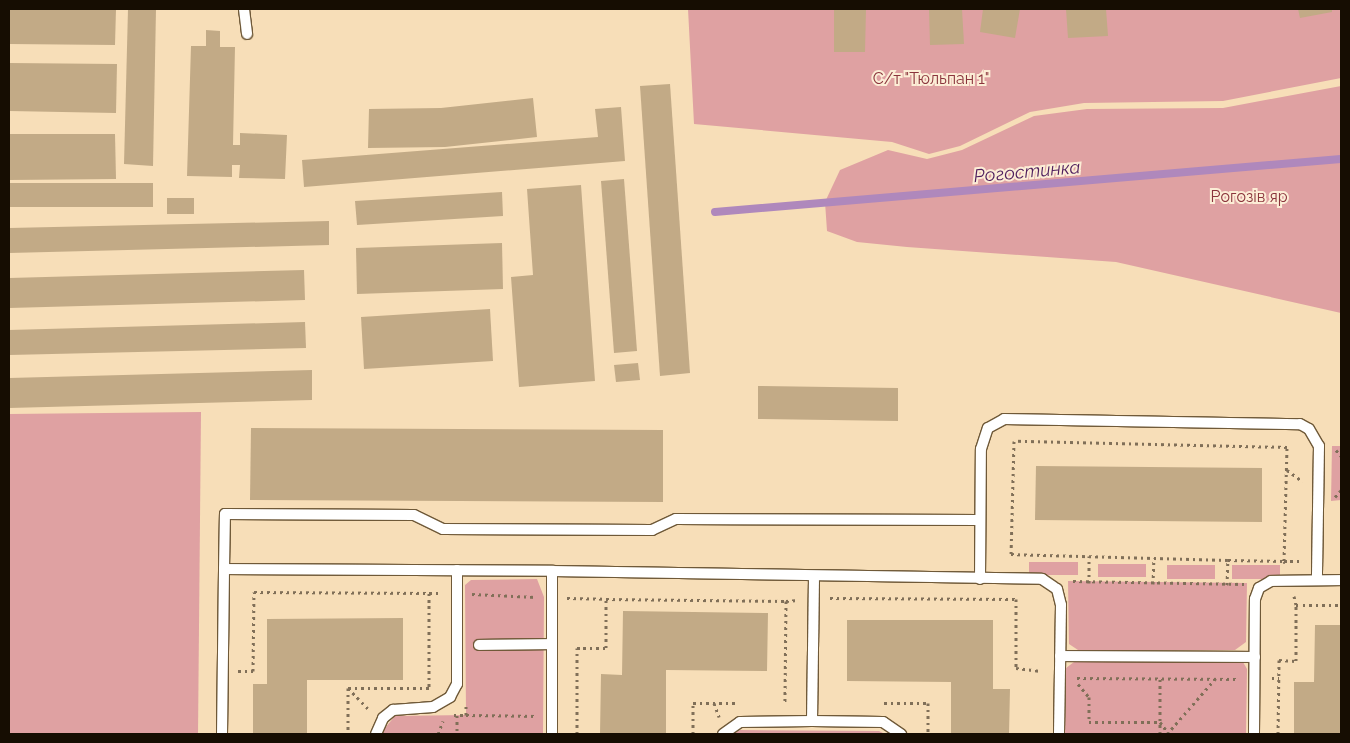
<!DOCTYPE html>
<html>
<head>
<meta charset="utf-8">
<style>
  body { margin:0 }
  #map { position:relative; width:1350px; height:743px; overflow:hidden; background:#f7deb8; font-family:Raleway,sans-serif }
  div>[style] { position:absolute }
  .green>* { inset:0; background:#dfa1a2 }
  .stream>* { height:8px; margin:-4px; padding:0 4px; transform-origin:4px; border-radius:4px; background:#af88bc }
  .building>* { inset:0; background:#c2aa86 }
  .path>* { height:3px; margin-top:-1.5px; transform-origin:0; background:repeating-linear-gradient(90deg,#806f58 0 2.5px,transparent 0 6.5px) }
  .roads { filter:drop-shadow(1px 0 #6f5938) drop-shadow(-1px 0 #6f5938) drop-shadow(0 1px #6f5938) drop-shadow(0 -1px #6f5938) }
  .lane>* { height:10px; margin:-5px; padding:0 5px; transform-origin:5px; border-radius:5px; background:#fff }
  span { translate:-50% -50%; white-space:nowrap; text-align:center; line-height:1.15; -webkit-text-stroke:4px #fcedd6; paint-order:stroke }
  .park-label { font-size:16px; color:#8a343c }
  .water-label { font-size:18px; color:#4e1d5d; font-style:italic }
  .frame { position:absolute; inset:0; border:10px solid #160d02; pointer-events:none }
</style>
</head>
<body>
<div id="map">
  <div class="green">
    <i style="clip-path:polygon(688px 9px,1341px 9px,1341px 78px,1223px 101px,1084px 103px,1030px 112px,960px 146px,929px 154px,892px 142px,694px 124px)"></i>
    <i style="clip-path:polygon(1341px 86px,1341px 313px,1116px 262px,907px 247px,857px 242px,827px 231px,825px 202px,840px 170px,888px 150px,927px 159px,962px 150px,1034px 116px,1087px 109px,1223px 108px)"></i>
    <i style="clip-path:polygon(201px 412px,198px 734px,9px 734px,9px 414px)"></i>
    <i style="clip-path:polygon(1332px 446px,1341px 446px,1341px 500px,1331px 501px)"></i>
    <i style="clip-path:polygon(1029px 562px,1078px 562px,1078px 575px,1029px 575px)"></i>
    <i style="clip-path:polygon(1098px 564px,1146px 564px,1146px 577px,1098px 577px)"></i>
    <i style="clip-path:polygon(1167px 565px,1215px 565px,1215px 579px,1167px 579px)"></i>
    <i style="clip-path:polygon(1232px 565px,1280px 565px,1280px 579px,1232px 579px)"></i>
    <i style="clip-path:polygon(537px 579px,544px 597px,543px 734px,380px 734px,395px 716px,466px 715px,465px 585px,471px 580px)"></i>
    <i style="clip-path:polygon(1068px 581px,1247px 583px,1246px 642px,1235px 650px,1078px 650px,1069px 644px)"></i>
    <i style="clip-path:polygon(1074px 662px,1243px 662px,1247px 669px,1246px 734px,1065px 734px,1066px 668px)"></i>
    <i style="clip-path:polygon(740px 730px,879px 731px,885px 734px,733px 734px)"></i>
  </div>
  <div class="stream">
    <i style="left:715px;top:212px;width:628px;rotate:-4.84deg"></i>
  </div>
  <div class="building">
    <i style="clip-path:polygon(9px 9px,116px 9px,115px 45px,9px 44px)"></i>
    <i style="clip-path:polygon(128px 9px,156px 9px,153px 166px,124px 164px)"></i>
    <i style="clip-path:polygon(834px 9px,866px 9px,865px 52px,834px 52px)"></i>
    <i style="clip-path:polygon(929px 9px,962px 9px,964px 44px,930px 45px)"></i>
    <i style="clip-path:polygon(983px 9px,1020px 9px,1015px 38px,980px 32px)"></i>
    <i style="clip-path:polygon(1066px 9px,1106px 9px,1108px 36px,1068px 38px)"></i>
    <i style="clip-path:polygon(1298px 9px,1332px 9px,1332px 12px,1300px 18px)"></i>
    <i style="clip-path:polygon(206px 30px,220px 31px,220px 47px,235px 47px,233px 145px,240px 145px,240px 133px,287px 135px,285px 179px,239px 178px,240px 165px,232px 165px,232px 177px,187px 176px,191px 46px,206px 46px)"></i>
    <i style="clip-path:polygon(9px 63px,117px 64px,116px 113px,9px 111px)"></i>
    <i style="clip-path:polygon(670px 84px,690px 373px,660px 376px,640px 86px)"></i>
    <i style="clip-path:polygon(533px 98px,537px 137px,445px 147px,368px 148px,369px 109px,441px 108px)"></i>
    <i style="clip-path:polygon(621px 107px,625px 161px,304px 187px,302px 160px,598px 137px,595px 109px)"></i>
    <i style="clip-path:polygon(9px 134px,115px 134px,116px 179px,9px 180px)"></i>
    <i style="clip-path:polygon(624px 179px,637px 351px,614px 353px,601px 181px)"></i>
    <i style="clip-path:polygon(9px 183px,153px 183px,153px 207px,9px 207px)"></i>
    <i style="clip-path:polygon(581px 185px,595px 381px,519px 387px,511px 277px,533px 275px,527px 189px)"></i>
    <i style="clip-path:polygon(502px 192px,503px 216px,357px 225px,355px 201px)"></i>
    <i style="clip-path:polygon(167px 198px,194px 198px,194px 214px,167px 214px)"></i>
    <i style="clip-path:polygon(329px 221px,329px 245px,9px 253px,9px 228px)"></i>
    <i style="clip-path:polygon(502px 243px,503px 289px,357px 294px,356px 248px)"></i>
    <i style="clip-path:polygon(304px 270px,305px 300px,9px 308px,9px 278px)"></i>
    <i style="clip-path:polygon(490px 309px,493px 361px,364px 369px,361px 317px)"></i>
    <i style="clip-path:polygon(305px 322px,306px 348px,9px 355px,9px 330px)"></i>
    <i style="clip-path:polygon(638px 363px,640px 380px,616px 382px,614px 365px)"></i>
    <i style="clip-path:polygon(312px 370px,312px 400px,9px 408px,9px 378px)"></i>
    <i style="clip-path:polygon(758px 386px,898px 388px,898px 421px,758px 419px)"></i>
    <i style="clip-path:polygon(251px 428px,663px 430px,663px 502px,250px 500px)"></i>
    <i style="clip-path:polygon(1036px 466px,1262px 468px,1262px 522px,1035px 520px)"></i>
    <i style="clip-path:polygon(623px 611px,768px 613px,767px 671px,666px 670px,666px 734px,600px 734px,601px 674px,622px 675px)"></i>
    <i style="clip-path:polygon(403px 618px,403px 680px,307px 680px,307px 734px,253px 734px,253px 684px,267px 684px,267px 619px)"></i>
    <i style="clip-path:polygon(847px 620px,993px 620px,993px 689px,1010px 689px,1009px 734px,951px 734px,951px 682px,847px 681px)"></i>
    <i style="clip-path:polygon(1315px 625px,1341px 625px,1341px 734px,1294px 734px,1294px 682px,1314px 682px)"></i>
  </div>
  <div class="path">
    <i style="left:1336px;top:450px;width:8px;rotate:50deg"></i>
    <i style="left:1287px;top:470px;width:19px;rotate:36deg"></i>
    <i style="left:1335px;top:497px;width:9px;rotate:-49deg"></i>
    <i style="left:1285px;top:563px;width:2px;rotate:-117deg"></i>
    <i style="left:1284px;top:561px;width:114px;rotate:-88.5deg"></i>
    <i style="left:1287px;top:447px;width:273px;rotate:-178.7deg"></i>
    <i style="left:1014px;top:441px;width:113px;rotate:91.5deg"></i>
    <i style="left:1011px;top:554px;width:217px;rotate:1.6deg"></i>
    <i style="left:1228px;top:560px;width:56px;rotate:1deg"></i>
    <i style="left:1284px;top:561px;width:18px"></i>
    <i style="left:1073px;top:581px;width:171px;rotate:1deg"></i>
    <i style="left:1089px;top:583px;width:27px;rotate:-90deg"></i>
    <i style="left:1153px;top:584px;width:26px;rotate:-88deg"></i>
    <i style="left:1227px;top:585px;width:25px;rotate:-88deg"></i>
    <i style="left:429px;top:593px;width:12px"></i>
    <i style="left:472px;top:594px;width:64px;rotate:2.7deg"></i>
    <i style="left:1294px;top:596px;width:9px;rotate:77deg"></i>
    <i style="left:567px;top:598px;width:39px;rotate:1deg"></i>
    <i style="left:830px;top:598px;width:186px;rotate:0.3deg"></i>
    <i style="left:1016px;top:599px;width:69px;rotate:90deg"></i>
    <i style="left:1016px;top:668px;width:25px;rotate:7deg"></i>
    <i style="left:786px;top:601px;width:12px;rotate:-5deg"></i>
    <i style="left:238px;top:671px;width:15px"></i>
    <i style="left:253px;top:671px;width:79px;rotate:-89.3deg"></i>
    <i style="left:254px;top:592px;width:175px;rotate:0.3deg"></i>
    <i style="left:429px;top:593px;width:95px;rotate:90deg"></i>
    <i style="left:429px;top:688px;width:81px;rotate:180deg"></i>
    <i style="left:348px;top:688px;width:46px;rotate:90deg"></i>
    <i style="left:1077px;top:678px;width:161px;rotate:0.4deg"></i>
    <i style="left:1272px;top:678px;width:7px"></i>
    <i style="left:1078px;top:684px;width:17px;rotate:50deg"></i>
    <i style="left:1089px;top:697px;width:25px;rotate:90deg"></i>
    <i style="left:1089px;top:722px;width:71px"></i>
    <i style="left:1160px;top:722px;width:15px;rotate:53deg"></i>
    <i style="left:348px;top:688px;width:30px;rotate:46deg"></i>
    <i style="left:714px;top:703px;width:15px;rotate:70deg"></i>
    <i style="left:884px;top:703px;width:44px"></i>
    <i style="left:928px;top:703px;width:31px;rotate:90deg"></i>
    <i style="left:454px;top:715px;width:12px"></i>
    <i style="left:466px;top:715px;width:10px;rotate:-90deg"></i>
    <i style="left:457px;top:715px;width:19px;rotate:90deg"></i>
    <i style="left:466px;top:715px;width:70px;rotate:0.8deg"></i>
    <i style="left:438px;top:734px;width:14px;rotate:-69deg"></i>
    <i style="left:577px;top:734px;width:86px;rotate:-90deg"></i>
    <i style="left:577px;top:648px;width:29px"></i>
    <i style="left:606px;top:648px;width:49px;rotate:-90deg"></i>
    <i style="left:606px;top:599px;width:180px;rotate:0.6deg"></i>
    <i style="left:786px;top:601px;width:103px;rotate:90.6deg"></i>
    <i style="left:693px;top:734px;width:31px;rotate:-90deg"></i>
    <i style="left:693px;top:703px;width:46px"></i>
    <i style="left:1160px;top:734px;width:56px;rotate:-90deg"></i>
    <i style="left:1167px;top:734px;width:74px;rotate:-48.8deg"></i>
    <i style="left:1278px;top:734px;width:74px;rotate:-89.2deg"></i>
    <i style="left:1279px;top:660px;width:17px;rotate:3deg"></i>
    <i style="left:1296px;top:661px;width:56px;rotate:-90deg"></i>
    <i style="left:1296px;top:605px;width:45px"></i>
  </div>
  <div class="roads">
    <div class="lane">
      <i style="left:244px;top:9px;width:25px;rotate:83deg"></i>
      <i style="left:224px;top:569px;width:55px;rotate:-89deg"></i>
      <i style="left:225px;top:514px;width:189px;rotate:0.3deg"></i>
      <i style="left:414px;top:515px;width:32px;rotate:26deg"></i>
      <i style="left:443px;top:529px;width:209px;rotate:0.3deg"></i>
      <i style="left:652px;top:530px;width:26px;rotate:-25deg"></i>
      <i style="left:676px;top:519px;width:304px;rotate:0.2deg"></i>
      <i style="left:552px;top:571px;width:490px;rotate:0.9deg"></i>
      <i style="left:1042px;top:579px;width:18px;rotate:34deg"></i>
      <i style="left:1057px;top:589px;width:16px;rotate:76deg"></i>
      <i style="left:1061px;top:605px;width:129px;rotate:90.9deg"></i>
      <i style="left:980px;top:579px;width:130px;rotate:-89.6deg"></i>
      <i style="left:981px;top:449px;width:22px;rotate:-72deg"></i>
      <i style="left:988px;top:428px;width:18px;rotate:-29deg"></i>
      <i style="left:1004px;top:419px;width:296px;rotate:1deg"></i>
      <i style="left:1300px;top:424px;width:10px;rotate:29deg"></i>
      <i style="left:1309px;top:429px;width:20px;rotate:60deg"></i>
      <i style="left:1319px;top:446px;width:133px;rotate:90.9deg"></i>
      <i style="left:479px;top:645px;width:73px;rotate:-0.8deg"></i>
      <i style="left:1060px;top:656px;width:195px;rotate:0.3deg"></i>
      <i style="left:812px;top:721px;width:145px;rotate:-89.2deg"></i>
      <i style="left:222px;top:734px;width:165px;rotate:-89.3deg"></i>
      <i style="left:224px;top:569px;width:328px;rotate:0.3deg"></i>
      <i style="left:552px;top:571px;width:163px;rotate:90deg"></i>
      <i style="left:376px;top:734px;width:17px;rotate:-66deg"></i>
      <i style="left:383px;top:718px;width:13px;rotate:-39deg"></i>
      <i style="left:393px;top:710px;width:40px;rotate:-4.3deg"></i>
      <i style="left:433px;top:707px;width:20px;rotate:-30deg"></i>
      <i style="left:450px;top:697px;width:15px;rotate:-62deg"></i>
      <i style="left:457px;top:684px;width:114px;rotate:-90deg"></i>
      <i style="left:723px;top:734px;width:21px;rotate:-35deg"></i>
      <i style="left:740px;top:722px;width:72px;rotate:-0.8deg"></i>
      <i style="left:812px;top:721px;width:71px;rotate:0.8deg"></i>
      <i style="left:883px;top:722px;width:22px;rotate:34deg"></i>
      <i style="left:1254px;top:734px;width:135px;rotate:-89.6deg"></i>
      <i style="left:1255px;top:599px;width:12px;rotate:-70deg"></i>
      <i style="left:1259px;top:588px;width:14px;rotate:-30deg"></i>
      <i style="left:1271px;top:581px;width:70px;rotate:-0.8deg"></i>
    </div>
  </div>
  <div class="park-label">
    <span style="left:931px;top:79px">С/т "Тюльпан 1"</span>
    <span style="left:1249px;top:197px">Рогозів яр</span>
  </div>
  <div class="water-label">
    <span style="left:1027px;top:172px;rotate:-5deg">Рогостинка</span>
  </div>
  <div class="frame"></div>
</div>
</body>
</html>
